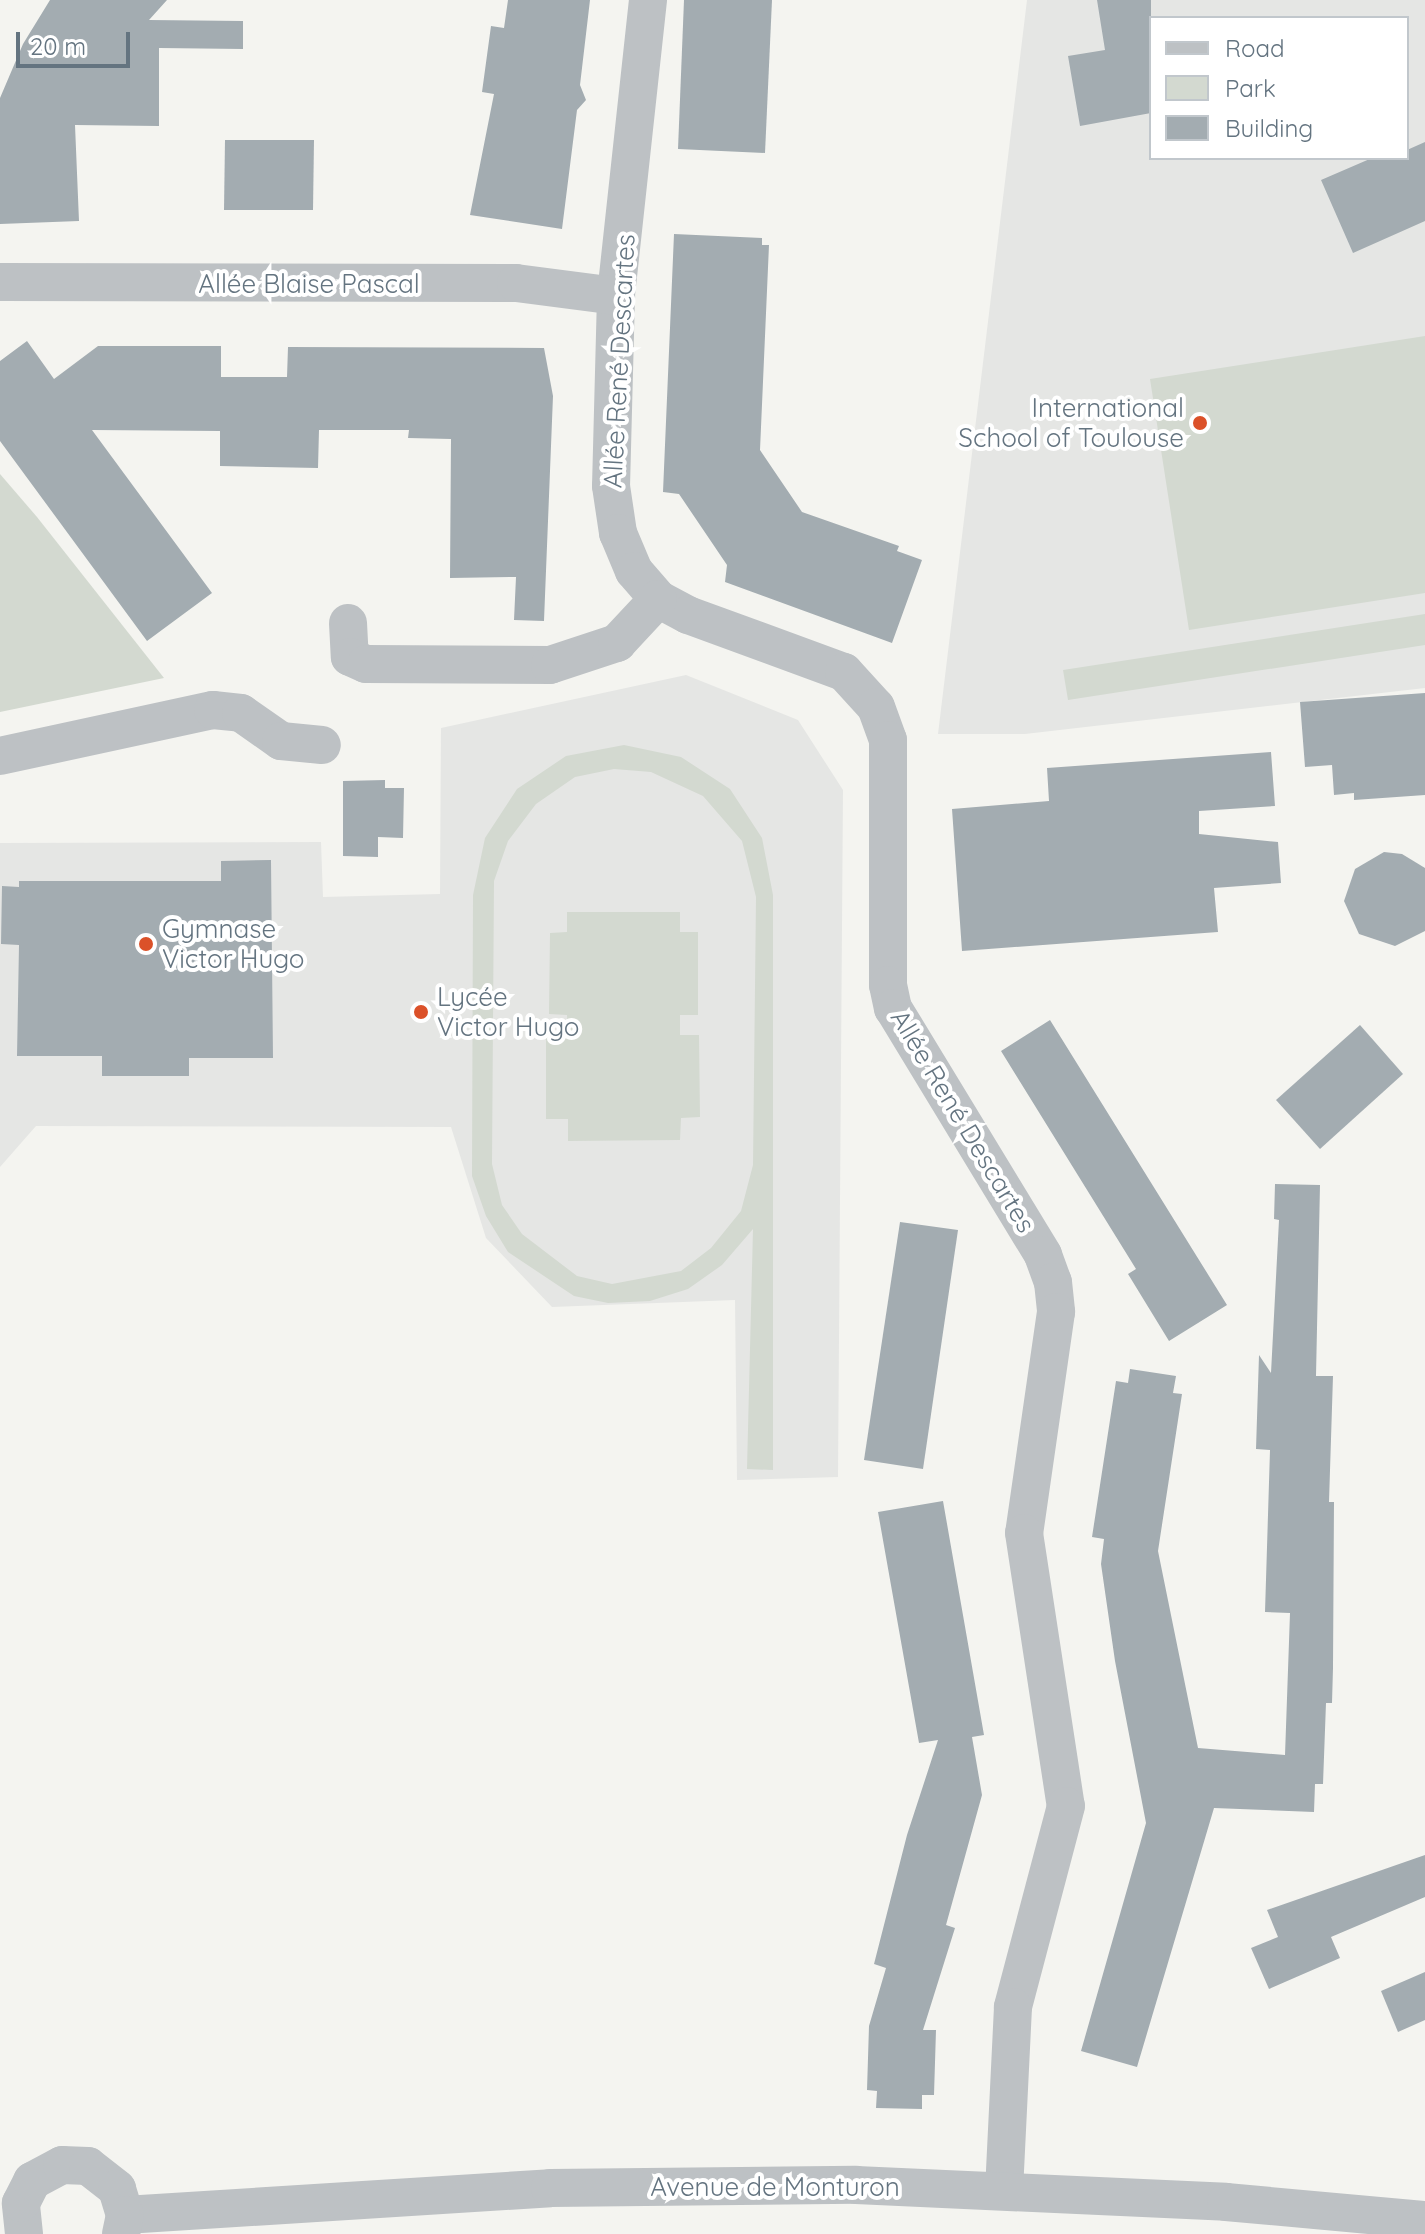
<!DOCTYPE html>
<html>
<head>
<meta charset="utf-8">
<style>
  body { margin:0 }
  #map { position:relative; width:1425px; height:2234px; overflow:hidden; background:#f4f4f0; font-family:Quicksand,sans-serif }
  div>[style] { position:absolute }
  .built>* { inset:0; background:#e5e6e4 }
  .green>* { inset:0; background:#d3d9d0 }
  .building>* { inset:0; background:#a3acb1 }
  .street>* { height:38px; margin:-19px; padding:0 19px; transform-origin:19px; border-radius:19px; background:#bdc1c4 }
  .dots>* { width:22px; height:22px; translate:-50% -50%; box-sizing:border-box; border:4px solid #fff; border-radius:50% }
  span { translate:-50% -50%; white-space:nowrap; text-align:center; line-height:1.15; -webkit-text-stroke:8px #fff; paint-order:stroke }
  .street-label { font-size:26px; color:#647480 }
  .poi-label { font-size:26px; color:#647480 }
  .right { translate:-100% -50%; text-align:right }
  .left { translate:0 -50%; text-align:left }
  .legend { position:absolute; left:1149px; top:16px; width:260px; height:144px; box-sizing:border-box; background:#fff; border:2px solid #c1c7cc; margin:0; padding:10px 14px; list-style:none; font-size:24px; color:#647480 }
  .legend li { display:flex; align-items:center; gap:16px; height:40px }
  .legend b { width:40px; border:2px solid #c1c7cc }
  .scale { position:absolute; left:16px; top:32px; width:114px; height:36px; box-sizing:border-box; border:4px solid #647480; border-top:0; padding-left:10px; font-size:24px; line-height:28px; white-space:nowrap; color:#647480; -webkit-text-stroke:6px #fff; paint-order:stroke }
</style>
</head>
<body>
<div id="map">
  <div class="built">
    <i style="clip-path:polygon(evenodd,1027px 0,1425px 0,1425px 688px,1025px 734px,938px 734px,1027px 0,1151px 18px,1407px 18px,1407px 158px,1151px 158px,1151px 18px)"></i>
    <i style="clip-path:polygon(686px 675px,798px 720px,843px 790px,838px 1477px,737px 1480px,735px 1300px,552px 1307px,486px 1238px,451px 1127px,36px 1126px,0 1167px,0 843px,321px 842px,323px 897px,440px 894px,441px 728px)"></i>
  </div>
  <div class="green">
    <i style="clip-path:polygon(1425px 336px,1425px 593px,1189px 630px,1150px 379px)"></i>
    <i style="clip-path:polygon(0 474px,37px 517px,164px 678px,0 712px)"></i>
    <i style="clip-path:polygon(1425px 614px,1425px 645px,1068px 700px,1063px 670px)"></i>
    <i style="clip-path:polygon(evenodd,624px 745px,681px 757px,730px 789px,762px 838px,773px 895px,773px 1470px,747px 1469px,753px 1229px,722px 1265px,688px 1289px,650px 1301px,608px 1303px,574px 1296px,508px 1252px,486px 1216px,472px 1176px,473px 895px,485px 838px,517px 789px,566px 756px,624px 745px,614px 769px,651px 772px,703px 796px,742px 841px,756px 897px,753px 1165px,741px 1211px,711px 1248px,681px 1271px,612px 1284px,577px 1276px,522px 1234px,502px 1205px,492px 1164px,494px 881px,508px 841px,536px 804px,575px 777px,614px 769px)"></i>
    <i style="clip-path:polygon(567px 912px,680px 912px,680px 932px,698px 932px,698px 1015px,680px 1015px,680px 1035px,699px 1035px,700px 1117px,681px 1118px,680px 1140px,568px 1141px,568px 1119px,546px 1119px,546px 1034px,568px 1034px,567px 1015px,549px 1014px,550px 933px,567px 932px)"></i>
  </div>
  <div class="building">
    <i style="clip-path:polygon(50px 0,167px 0,149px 20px,243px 21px,243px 49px,159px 48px,159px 126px,75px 125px,79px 221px,0 224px,0 98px,23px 44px)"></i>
    <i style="clip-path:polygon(508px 0,590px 0,580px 85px,586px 100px,577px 110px,562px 229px,470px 215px,494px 94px,482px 92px,491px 26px,504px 28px)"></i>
    <i style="clip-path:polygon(684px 0,772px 0,765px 153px,678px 149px)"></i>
    <i style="clip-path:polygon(1097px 0,1151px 0,1151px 113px,1080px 126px,1068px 56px,1105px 50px)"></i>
    <i style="clip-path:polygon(225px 140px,314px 140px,313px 210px,224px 210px)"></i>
    <i style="clip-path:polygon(1425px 142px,1425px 221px,1353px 253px,1321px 180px,1372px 158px,1407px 158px,1407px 150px)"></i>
    <i style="clip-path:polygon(674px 234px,762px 238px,762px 245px,769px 245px,760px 450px,802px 512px,899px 546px,897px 551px,922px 560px,892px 643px,725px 582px,727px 565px,679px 494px,663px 492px)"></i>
    <i style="clip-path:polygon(27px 341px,54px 379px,98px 346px,221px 346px,221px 377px,287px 377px,288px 347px,544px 348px,553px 396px,544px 621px,514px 620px,516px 577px,450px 578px,451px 439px,408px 438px,409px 430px,319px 430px,318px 468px,220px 466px,220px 431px,92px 430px,212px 593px,147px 641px,0 441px,0 361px)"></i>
    <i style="clip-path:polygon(1425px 693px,1425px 795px,1354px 800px,1354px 793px,1334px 795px,1332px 765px,1305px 767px,1300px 702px)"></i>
    <i style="clip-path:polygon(1271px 752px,1275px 806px,1199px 811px,1199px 834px,1278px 842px,1281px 883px,1214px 888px,1218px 932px,962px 951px,952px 809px,1049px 801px,1047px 768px)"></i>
    <i style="clip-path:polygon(385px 780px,385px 788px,404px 788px,403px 838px,378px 837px,378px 857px,343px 856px,343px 781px)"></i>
    <i style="clip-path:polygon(1384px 852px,1402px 854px,1425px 868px,1425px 931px,1395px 946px,1359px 934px,1344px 901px,1355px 869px)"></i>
    <i style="clip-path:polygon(271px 860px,273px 1058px,189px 1058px,189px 1076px,102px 1076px,102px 1056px,17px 1056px,19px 945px,1px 944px,2px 886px,19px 887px,19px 881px,221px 881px,221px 861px)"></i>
    <i style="clip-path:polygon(1050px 1020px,1227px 1305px,1169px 1341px,1128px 1274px,1136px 1269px,1001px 1051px)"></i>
    <i style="clip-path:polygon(1360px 1025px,1403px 1074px,1320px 1149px,1276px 1100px)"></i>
    <i style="clip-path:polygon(1275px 1184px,1320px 1185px,1316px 1376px,1333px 1376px,1329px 1502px,1334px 1502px,1333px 1668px,1332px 1703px,1326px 1703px,1323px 1784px,1315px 1784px,1314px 1812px,1214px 1808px,1137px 2067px,1081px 2051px,1146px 1823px,1115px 1661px,1101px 1564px,1104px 1539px,1092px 1537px,1116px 1381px,1128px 1383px,1130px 1369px,1176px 1376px,1173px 1393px,1182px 1394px,1158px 1551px,1198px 1748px,1285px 1755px,1290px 1613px,1265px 1612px,1270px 1450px,1256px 1449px,1259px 1355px,1271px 1373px,1279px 1220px,1274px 1219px)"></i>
    <i style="clip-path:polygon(900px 1222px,958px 1230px,923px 1469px,864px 1460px)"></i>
    <i style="clip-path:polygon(943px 1501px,984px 1735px,972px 1737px,982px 1795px,946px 1925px,955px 1928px,923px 2030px,936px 2030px,934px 2095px,922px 2095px,922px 2109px,876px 2108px,877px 2091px,867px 2090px,869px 2026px,886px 1968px,874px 1964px,907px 1835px,938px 1740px,919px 1743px,878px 1512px)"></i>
    <i style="clip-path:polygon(1425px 1855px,1425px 1897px,1331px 1937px,1340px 1958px,1269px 1989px,1251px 1948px,1278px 1937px,1267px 1910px)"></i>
    <i style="clip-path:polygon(1425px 1972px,1425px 2020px,1398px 2032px,1381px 1991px)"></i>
  </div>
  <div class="street">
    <i style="left:648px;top:0;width:298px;rotate:96.2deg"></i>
    <i style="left:616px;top:296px;width:190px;rotate:91.5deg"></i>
    <i style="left:611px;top:486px;width:48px;rotate:81.5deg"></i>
    <i style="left:618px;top:533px;width:41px;rotate:67.2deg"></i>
    <i style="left:634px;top:571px;width:37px;rotate:49deg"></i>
    <i style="left:658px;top:599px;width:34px;rotate:28deg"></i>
    <i style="left:688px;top:615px;width:166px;rotate:20.1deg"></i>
    <i style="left:844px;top:672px;width:47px;rotate:47.6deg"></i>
    <i style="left:876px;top:707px;width:35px;rotate:70deg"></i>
    <i style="left:888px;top:740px;width:245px;rotate:90deg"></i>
    <i style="left:888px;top:985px;width:24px;rotate:78deg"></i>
    <i style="left:893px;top:1008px;width:289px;rotate:58.7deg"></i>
    <i style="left:1043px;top:1255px;width:29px;rotate:70deg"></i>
    <i style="left:1053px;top:1282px;width:30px;rotate:84deg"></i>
    <i style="left:1056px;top:1312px;width:223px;rotate:98.2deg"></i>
    <i style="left:1024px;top:1533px;width:276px;rotate:81.3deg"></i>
    <i style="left:1066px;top:1806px;width:208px;rotate:104.8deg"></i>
    <i style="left:1013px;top:2007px;width:183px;rotate:92.8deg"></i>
    <i style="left:0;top:282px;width:516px;rotate:0.11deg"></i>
    <i style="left:516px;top:283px;width:101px;rotate:7.4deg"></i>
    <i style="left:348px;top:623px;width:34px;rotate:87deg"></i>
    <i style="left:350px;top:657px;width:17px;rotate:24deg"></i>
    <i style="left:366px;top:664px;width:184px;rotate:0.3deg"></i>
    <i style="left:550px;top:665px;width:71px;rotate:-18.2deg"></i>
    <i style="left:617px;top:643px;width:60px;rotate:-47deg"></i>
    <i style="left:0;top:756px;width:218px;rotate:-12.2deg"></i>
    <i style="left:213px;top:710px;width:28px;rotate:6deg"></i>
    <i style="left:241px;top:713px;width:49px;rotate:35deg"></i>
    <i style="left:281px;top:741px;width:41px;rotate:5.6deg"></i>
    <i style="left:125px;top:2215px;width:426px;rotate:-3.6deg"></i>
    <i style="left:550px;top:2188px;width:306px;rotate:-0.6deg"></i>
    <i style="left:856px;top:2185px;width:370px;rotate:2.6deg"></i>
    <i style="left:1226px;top:2202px;width:200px;rotate:5.2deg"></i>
    <i style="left:24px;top:2234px;width:31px;rotate:-96deg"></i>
    <i style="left:21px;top:2203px;width:25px;rotate:-63deg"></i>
    <i style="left:32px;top:2181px;width:34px;rotate:-28deg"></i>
    <i style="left:62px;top:2165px;width:26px;rotate:2deg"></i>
    <i style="left:88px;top:2166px;width:37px;rotate:38deg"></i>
    <i style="left:117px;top:2189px;width:27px;rotate:73deg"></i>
    <i style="left:125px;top:2215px;width:19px;rotate:102deg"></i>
  </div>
  <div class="dots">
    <i style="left:1200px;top:423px;background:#db5129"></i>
    <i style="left:146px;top:944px;background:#db5129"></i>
    <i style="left:421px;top:1012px;background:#db5129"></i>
  </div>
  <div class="street-label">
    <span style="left:309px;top:284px">Allée Blaise Pascal</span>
    <span style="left:619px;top:361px;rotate:-87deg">Allée René Descartes</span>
    <span style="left:963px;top:1121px;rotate:59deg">Allée René Descartes</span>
    <span style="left:775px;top:2187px">Avenue de Monturon</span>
  </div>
  <div class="poi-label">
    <span class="right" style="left:1184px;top:423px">International<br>School of Toulouse</span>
    <span class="left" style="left:162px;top:944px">Gymnase<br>Victor Hugo</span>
    <span class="left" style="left:437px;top:1012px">Lycée<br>Victor Hugo</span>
  </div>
  <ul class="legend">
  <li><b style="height:10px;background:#bdc1c4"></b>Road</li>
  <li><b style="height:22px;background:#d3d9d0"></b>Park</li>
  <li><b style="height:22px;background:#a3acb1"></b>Building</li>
  </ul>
  <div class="scale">20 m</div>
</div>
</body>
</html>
